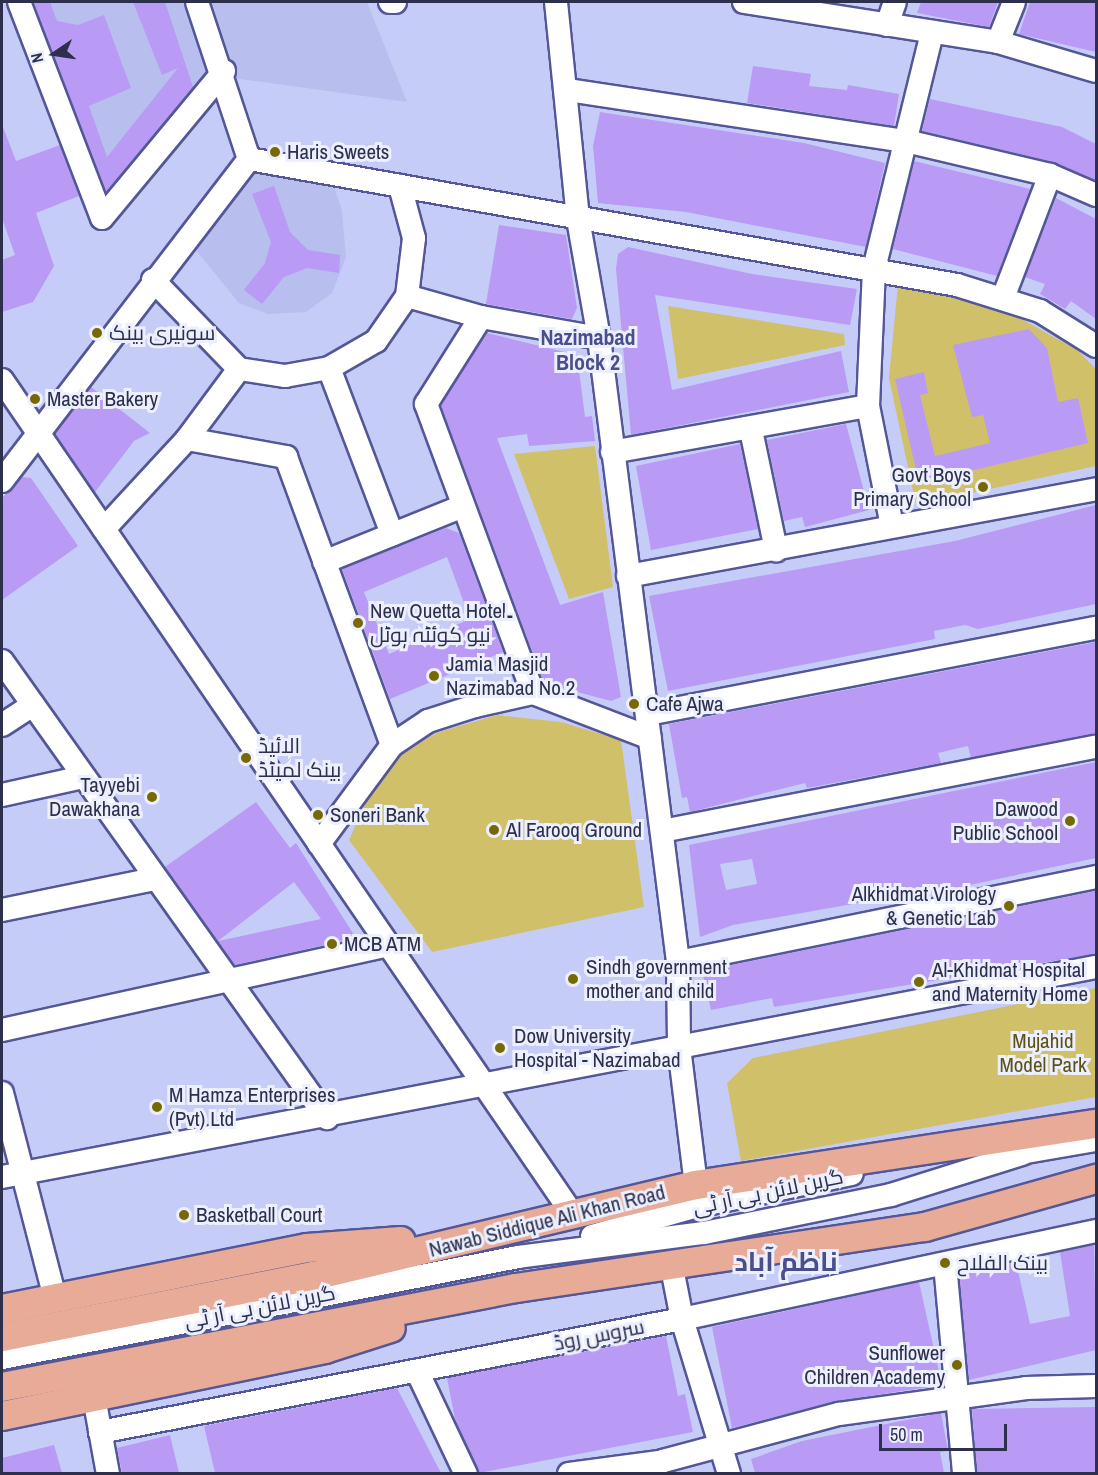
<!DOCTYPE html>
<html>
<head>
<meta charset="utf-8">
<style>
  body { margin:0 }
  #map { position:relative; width:1098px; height:1475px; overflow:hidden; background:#c6ccf8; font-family:"Archivo Narrow",Cairo,sans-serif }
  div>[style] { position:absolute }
  .built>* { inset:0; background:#b8beed }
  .green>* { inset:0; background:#d0c06a }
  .building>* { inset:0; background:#b99af5 }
  .roads { filter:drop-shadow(2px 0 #535797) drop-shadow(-2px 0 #535797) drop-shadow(0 2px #535797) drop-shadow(0 -2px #535797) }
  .minor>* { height:22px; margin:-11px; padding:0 11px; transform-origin:11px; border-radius:11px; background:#fff }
  .major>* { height:28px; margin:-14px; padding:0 14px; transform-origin:14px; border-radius:14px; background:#e8ab97 }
  .dots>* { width:16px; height:16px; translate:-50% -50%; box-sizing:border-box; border:3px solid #eceffe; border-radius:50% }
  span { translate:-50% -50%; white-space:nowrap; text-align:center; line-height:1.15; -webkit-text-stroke:6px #eceffe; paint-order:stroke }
  .poi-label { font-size:21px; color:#2d304d }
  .left { translate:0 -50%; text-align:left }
  .right { translate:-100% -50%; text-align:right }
  .park-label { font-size:21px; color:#5c5216 }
  .street-label { font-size:21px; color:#2d304d }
  .neighbourhood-label { font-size:22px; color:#4a4e8d; font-weight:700 }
  .district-label { font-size:27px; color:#4a4e8d; font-weight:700 }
  .frame { position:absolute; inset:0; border:3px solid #2d304d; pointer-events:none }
  .north { position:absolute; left:24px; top:24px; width:60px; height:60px; -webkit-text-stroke:4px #eceffe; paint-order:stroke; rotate:257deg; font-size:16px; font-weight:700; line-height:24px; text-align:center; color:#2d304d }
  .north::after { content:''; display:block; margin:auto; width:21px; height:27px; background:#2d304d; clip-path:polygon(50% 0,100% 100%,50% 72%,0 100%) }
  .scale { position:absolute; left:879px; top:1424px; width:128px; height:27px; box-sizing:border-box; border:3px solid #2d304d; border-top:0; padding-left:8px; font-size:18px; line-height:21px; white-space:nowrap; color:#2d304d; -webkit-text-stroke:4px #eceffe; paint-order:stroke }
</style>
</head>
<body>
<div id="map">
  <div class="built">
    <i style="clip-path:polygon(19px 2px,367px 2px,407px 102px,226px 77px,102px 218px)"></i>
    <i style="clip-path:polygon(249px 159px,330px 173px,342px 211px,346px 257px,332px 293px,306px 312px,268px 314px,239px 303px,186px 238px)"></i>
  </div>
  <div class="green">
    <i style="clip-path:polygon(898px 284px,1007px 311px,1077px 350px,1096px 369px,1096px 466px,916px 505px,889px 378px)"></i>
    <i style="clip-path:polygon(668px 306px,844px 334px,845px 345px,678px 379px)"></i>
    <i style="clip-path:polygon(595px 446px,613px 587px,569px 599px,514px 454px)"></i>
    <i style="clip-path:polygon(497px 715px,561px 722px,621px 740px,644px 907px,432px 952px,349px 840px,377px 778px,398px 757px,436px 733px)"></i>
    <i style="clip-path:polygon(1096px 988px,1096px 1097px,741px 1161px,727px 1083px,753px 1058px)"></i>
  </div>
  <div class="building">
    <i style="clip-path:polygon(33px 2px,50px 2px,57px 21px,78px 25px,104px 15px,131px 88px,89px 106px,107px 157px,178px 68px,162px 75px,133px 2px,165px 2px,193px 87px,106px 192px)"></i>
    <i style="clip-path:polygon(921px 2px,998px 2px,989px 27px,917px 13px)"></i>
    <i style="clip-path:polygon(1030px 2px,1096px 2px,1096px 52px,1019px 34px)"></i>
    <i style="clip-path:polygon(753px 66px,811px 74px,809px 86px,847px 90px,848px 85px,899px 94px,894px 126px,747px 103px)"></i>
    <i style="clip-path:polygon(930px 99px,1062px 127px,1096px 144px,1096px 180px,1053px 162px,922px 131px)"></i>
    <i style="clip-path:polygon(600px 112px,804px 143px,885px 163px,866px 247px,686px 212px,598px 203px,593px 146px)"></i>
    <i style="clip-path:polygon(3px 127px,16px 161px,60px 145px,79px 196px,36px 213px,54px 266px,33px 302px,2px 312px,2px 260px,15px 255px,2px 218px)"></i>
    <i style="clip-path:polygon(914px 161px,1030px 189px,997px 276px,893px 249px)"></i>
    <i style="clip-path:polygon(274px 186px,290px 232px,308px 250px,340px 255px,339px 273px,307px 268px,284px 277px,262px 304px,244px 290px,265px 263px,271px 242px,252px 194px)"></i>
    <i style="clip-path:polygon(1056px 198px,1096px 219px,1096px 319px,1071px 301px,1065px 309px,1040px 294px,1045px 284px,1025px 277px)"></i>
    <i style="clip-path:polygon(499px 225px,566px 235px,577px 308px,572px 319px,486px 304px)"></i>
    <i style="clip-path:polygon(628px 247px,752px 274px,857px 289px,850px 325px,655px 295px,672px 390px,841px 351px,849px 392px,631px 435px,616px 269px,618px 254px)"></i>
    <i style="clip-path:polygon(1029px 329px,1047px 348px,1058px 402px,1078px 398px,1088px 443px,919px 483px,895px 379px,924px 372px,928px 393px,920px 395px,935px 456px,990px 443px,983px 415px,972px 417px,953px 345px)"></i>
    <i style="clip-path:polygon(487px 333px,577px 355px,585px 417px,592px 416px,595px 441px,529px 446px,527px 434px,497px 438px,560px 605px,603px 592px,621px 697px,611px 701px,544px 683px,441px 406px)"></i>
    <i style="clip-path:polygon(91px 387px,150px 433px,134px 441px,95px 492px,55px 434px)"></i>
    <i style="clip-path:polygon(846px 424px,869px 510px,805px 527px,802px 517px,784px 521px,767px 440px)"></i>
    <i style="clip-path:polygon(740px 444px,758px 529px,651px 550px,636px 466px)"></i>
    <i style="clip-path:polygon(22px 477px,31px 478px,78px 546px,2px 600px,2px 498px)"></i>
    <i style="clip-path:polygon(1096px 505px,1096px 604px,978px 629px,965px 625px,934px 631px,935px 639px,668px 691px,649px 596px,955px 541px)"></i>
    <i style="clip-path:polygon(evenodd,446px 528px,459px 533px,503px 652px,390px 699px,342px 569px,446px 528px,447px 557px,470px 619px,389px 654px,364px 592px,447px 557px)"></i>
    <i style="clip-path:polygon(1096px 642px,1096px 733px,971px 758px,968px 746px,938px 753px,941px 763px,807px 788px,805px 783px,690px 812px,687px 797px,682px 798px,669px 724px)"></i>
    <i style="clip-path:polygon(evenodd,1096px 762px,1096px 858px,899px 900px,898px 896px,733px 925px,700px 937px,689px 845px,1096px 762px,752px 859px,757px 884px,726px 890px,720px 864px,752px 859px)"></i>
    <i style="clip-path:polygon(evenodd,256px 802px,290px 848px,296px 843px,356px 938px,235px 965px,165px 867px,256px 802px,294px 882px,321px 919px,218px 941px,294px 882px)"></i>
    <i style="clip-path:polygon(1096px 891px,1096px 954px,774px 1007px,772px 998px,711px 1010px,702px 971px)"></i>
    <i style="clip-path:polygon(1094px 1245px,1096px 1350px,969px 1380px,959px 1274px,1016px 1262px,1030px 1324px,1070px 1316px,1060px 1252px)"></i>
    <i style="clip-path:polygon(919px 1282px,942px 1385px,837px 1401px,732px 1428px,712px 1327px)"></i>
    <i style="clip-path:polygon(666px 1336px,678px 1396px,685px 1394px,693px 1432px,479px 1473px,455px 1419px,447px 1378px)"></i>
    <i style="clip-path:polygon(397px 1388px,441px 1473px,215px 1473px,204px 1426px)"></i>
    <i style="clip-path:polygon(1096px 1407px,1096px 1473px,977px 1473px,972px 1409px)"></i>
    <i style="clip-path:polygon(941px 1413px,948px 1451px,940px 1452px,944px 1473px,755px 1473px,751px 1459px,802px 1441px)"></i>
    <i style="clip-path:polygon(170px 1435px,179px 1473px,122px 1473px,117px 1448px)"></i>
    <i style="clip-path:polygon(54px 1445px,62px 1473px,2px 1473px,2px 1458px)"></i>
  </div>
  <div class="roads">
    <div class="minor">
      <i style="left:19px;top:2px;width:231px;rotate:69deg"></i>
      <i style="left:102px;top:218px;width:191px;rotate:-50.3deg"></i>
      <i style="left:197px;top:2px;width:165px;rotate:71.7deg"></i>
      <i style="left:390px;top:2px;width:5px"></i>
      <i style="left:556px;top:2px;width:218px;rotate:84.2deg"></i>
      <i style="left:578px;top:219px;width:121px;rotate:80deg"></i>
      <i style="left:599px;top:338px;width:629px;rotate:82.78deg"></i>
      <i style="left:678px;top:962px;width:85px;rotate:89.3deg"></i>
      <i style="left:679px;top:1047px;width:139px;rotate:83deg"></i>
      <i style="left:744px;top:2px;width:257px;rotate:8.9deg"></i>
      <i style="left:998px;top:42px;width:102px;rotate:16.5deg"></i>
      <i style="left:887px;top:25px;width:24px;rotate:-71deg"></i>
      <i style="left:998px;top:42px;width:43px;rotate:-68.2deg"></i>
      <i style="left:568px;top:90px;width:342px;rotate:8.6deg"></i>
      <i style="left:906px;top:141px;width:148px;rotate:13.3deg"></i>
      <i style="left:1050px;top:175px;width:50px;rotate:23.5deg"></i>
      <i style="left:249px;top:159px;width:719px;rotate:10.09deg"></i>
      <i style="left:957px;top:285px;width:87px;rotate:17.4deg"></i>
      <i style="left:1040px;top:311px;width:66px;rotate:32deg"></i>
      <i style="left:153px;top:280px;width:124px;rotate:46deg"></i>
      <i style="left:239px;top:369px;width:47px;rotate:8.7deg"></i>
      <i style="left:285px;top:376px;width:45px;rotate:-10.3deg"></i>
      <i style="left:329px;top:368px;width:54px;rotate:-29.9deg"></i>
      <i style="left:376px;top:341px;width:55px;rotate:-55.4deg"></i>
      <i style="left:407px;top:296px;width:58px;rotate:-83.1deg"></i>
      <i style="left:414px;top:238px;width:54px;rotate:-105.1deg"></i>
      <i style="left:407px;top:296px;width:77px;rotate:15.8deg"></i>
      <i style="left:481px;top:317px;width:120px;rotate:10.1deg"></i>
      <i style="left:1003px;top:298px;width:132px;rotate:-69.1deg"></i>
      <i style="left:481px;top:317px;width:103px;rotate:122.3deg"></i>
      <i style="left:426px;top:404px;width:308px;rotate:69.7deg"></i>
      <i style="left:329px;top:368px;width:178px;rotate:69.2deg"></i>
      <i style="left:2px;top:380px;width:1008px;rotate:55.63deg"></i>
      <i style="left:751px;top:430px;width:123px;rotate:78.2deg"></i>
      <i style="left:187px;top:439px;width:101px;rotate:10.3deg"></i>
      <i style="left:286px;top:457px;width:307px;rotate:69.8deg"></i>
      <i style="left:612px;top:452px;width:260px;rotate:-10.2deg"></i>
      <i style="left:2px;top:481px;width:406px;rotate:-52.5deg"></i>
      <i style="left:892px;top:526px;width:122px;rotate:-101.3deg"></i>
      <i style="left:868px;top:406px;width:137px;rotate:-87.5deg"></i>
      <i style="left:874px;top:269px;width:244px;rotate:-76.2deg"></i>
      <i style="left:104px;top:529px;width:122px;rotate:-47.3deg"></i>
      <i style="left:187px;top:439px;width:87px;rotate:-53.4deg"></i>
      <i style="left:324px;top:562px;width:148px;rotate:-21.9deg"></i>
      <i style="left:628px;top:576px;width:476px;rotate:-10.5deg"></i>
      <i style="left:2px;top:661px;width:561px;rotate:54.58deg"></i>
      <i style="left:648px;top:714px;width:456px;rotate:-10.9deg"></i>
      <i style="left:2px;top:725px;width:37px;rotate:-33deg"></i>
      <i style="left:2px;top:795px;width:83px;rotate:-12.5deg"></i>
      <i style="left:662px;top:831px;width:442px;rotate:-11deg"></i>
      <i style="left:319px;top:844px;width:123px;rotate:-53.6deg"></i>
      <i style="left:392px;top:745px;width:43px;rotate:-33.7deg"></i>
      <i style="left:428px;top:721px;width:49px;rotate:-17.7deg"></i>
      <i style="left:475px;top:706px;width:59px;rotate:-12.6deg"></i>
      <i style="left:533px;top:693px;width:125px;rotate:21deg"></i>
      <i style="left:2px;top:910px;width:156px;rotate:-11.5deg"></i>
      <i style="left:678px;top:962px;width:427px;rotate:-11.5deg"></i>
      <i style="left:2px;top:1030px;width:395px;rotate:-12.4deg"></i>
      <i style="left:2px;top:1093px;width:212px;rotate:75.5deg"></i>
      <i style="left:1009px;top:1155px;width:88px;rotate:-9.8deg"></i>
      <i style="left:2px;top:1177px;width:1114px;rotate:-10.87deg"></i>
      <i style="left:592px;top:1236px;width:109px;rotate:-15.9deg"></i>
      <i style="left:697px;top:1206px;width:158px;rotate:-11.7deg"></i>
      <i style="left:671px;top:1263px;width:57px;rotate:78.9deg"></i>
      <i style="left:682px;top:1319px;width:162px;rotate:73.1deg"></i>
      <i style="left:945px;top:1264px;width:211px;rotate:84.8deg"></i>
      <i style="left:2px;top:1358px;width:526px;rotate:-11.07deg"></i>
      <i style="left:518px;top:1257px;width:188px;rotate:-7.4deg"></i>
      <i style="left:704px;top:1233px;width:191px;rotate:-11.5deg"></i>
      <i style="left:891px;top:1195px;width:137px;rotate:-17.4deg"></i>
      <i style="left:417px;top:1371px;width:114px;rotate:64.6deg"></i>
      <i style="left:94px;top:1397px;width:78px;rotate:79.7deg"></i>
      <i style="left:100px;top:1432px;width:593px;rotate:-10.99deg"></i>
      <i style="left:682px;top:1319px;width:423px;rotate:-12deg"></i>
      <i style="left:569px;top:1474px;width:91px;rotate:-7.6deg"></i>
      <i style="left:642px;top:1474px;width:25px;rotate:-32deg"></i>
      <i style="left:663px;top:1461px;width:182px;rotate:-15deg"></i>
      <i style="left:839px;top:1414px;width:189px;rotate:-7.9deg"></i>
      <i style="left:1026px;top:1388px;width:70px;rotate:-1.6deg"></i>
    </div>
    <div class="major">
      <i style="left:2px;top:1309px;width:311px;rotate:-11.3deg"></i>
      <i style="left:307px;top:1248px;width:94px;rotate:-4.3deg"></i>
      <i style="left:2px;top:1337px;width:318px;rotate:-11.1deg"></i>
      <i style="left:314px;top:1276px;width:393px;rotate:-13.4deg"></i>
      <i style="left:696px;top:1185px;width:405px;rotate:-8.7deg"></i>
      <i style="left:2px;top:1387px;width:523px;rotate:-10.9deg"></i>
      <i style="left:516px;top:1288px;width:414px;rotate:-8.5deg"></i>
      <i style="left:925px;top:1227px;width:178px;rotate:-15.7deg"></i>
      <i style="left:2px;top:1416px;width:330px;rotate:-11.7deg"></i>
      <i style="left:325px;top:1349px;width:69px;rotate:-17.7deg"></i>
    </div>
  </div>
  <div class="dots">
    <i style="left:275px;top:152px;background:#786800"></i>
    <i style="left:97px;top:333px;background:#786800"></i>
    <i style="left:35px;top:399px;background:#786800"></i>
    <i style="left:983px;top:487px;background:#786800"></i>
    <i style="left:358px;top:623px;background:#786800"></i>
    <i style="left:434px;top:676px;background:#786800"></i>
    <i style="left:634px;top:704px;background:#786800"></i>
    <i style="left:246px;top:758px;background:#786800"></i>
    <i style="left:152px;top:797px;background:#786800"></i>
    <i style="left:318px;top:815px;background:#786800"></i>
    <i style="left:1070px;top:821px;background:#786800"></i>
    <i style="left:494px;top:830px;background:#786800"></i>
    <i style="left:1009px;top:906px;background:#786800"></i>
    <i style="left:332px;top:944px;background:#786800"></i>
    <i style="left:573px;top:979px;background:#786800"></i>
    <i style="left:919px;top:982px;background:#786800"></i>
    <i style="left:500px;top:1048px;background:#786800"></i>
    <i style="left:157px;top:1107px;background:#786800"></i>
    <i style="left:184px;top:1215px;background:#786800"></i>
    <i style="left:945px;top:1263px;background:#786800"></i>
    <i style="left:957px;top:1365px;background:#786800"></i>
  </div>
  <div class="poi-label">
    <span class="left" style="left:287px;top:152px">Haris Sweets</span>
    <span class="left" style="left:109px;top:333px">سونیری بینک</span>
    <span class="left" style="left:47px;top:399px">Master Bakery</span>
    <span class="right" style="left:971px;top:487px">Govt Boys<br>Primary School</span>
    <span class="left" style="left:370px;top:623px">New Quetta Hotel۔<br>نیو کوئٹہ ہوٹل</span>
    <span class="left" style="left:446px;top:676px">Jamia Masjid<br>Nazimabad No.2</span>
    <span class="left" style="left:646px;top:704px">Cafe Ajwa</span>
    <span class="left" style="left:258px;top:758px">الائیڈ<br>بینک لمیٹڈ</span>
    <span class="right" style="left:140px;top:797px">Tayyebi<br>Dawakhana</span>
    <span class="right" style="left:1058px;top:821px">Dawood<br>Public School</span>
    <span class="left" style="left:330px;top:815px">Soneri Bank</span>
    <span class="left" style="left:506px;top:830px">Al Farooq Ground</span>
    <span class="right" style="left:996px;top:906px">Alkhidmat Virology<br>&amp; Genetic Lab</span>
    <span class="left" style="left:344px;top:944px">MCB ATM</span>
    <span class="left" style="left:586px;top:979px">Sindh government<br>mother and child</span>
    <span class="left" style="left:932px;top:982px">Al-Khidmat Hospital<br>and Maternity Home</span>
    <span class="left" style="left:514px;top:1048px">Dow University<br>Hospital - Nazimabad</span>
    <span class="left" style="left:169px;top:1107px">M Hamza Enterprises<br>(Pvt) Ltd</span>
    <span class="left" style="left:196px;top:1215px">Basketball Court</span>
    <span class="left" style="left:957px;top:1263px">بینک الفلاح</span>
    <span class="right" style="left:945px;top:1365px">Sunflower<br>Children Academy</span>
  </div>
  <div class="park-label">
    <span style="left:1043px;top:1053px">Mujahid<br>Model Park</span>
  </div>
  <div class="street-label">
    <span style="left:768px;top:1192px;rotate:-12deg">گرین لائن بی آر ٹی</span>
    <span style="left:547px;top:1221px;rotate:-14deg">Nawab Siddique Ali Khan Road</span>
    <span style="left:260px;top:1307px;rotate:-11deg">گرین لائن بی آر ٹی</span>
    <span style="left:599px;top:1335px;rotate:-11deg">سروس روڈ</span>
  </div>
  <div class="neighbourhood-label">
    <span style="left:588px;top:350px">Nazimabad<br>Block 2</span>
  </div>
  <div class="district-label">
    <span style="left:786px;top:1262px">ناظم آباد</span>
  </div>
  <div class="frame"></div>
  <div class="north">N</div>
  <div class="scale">50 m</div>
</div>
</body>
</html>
